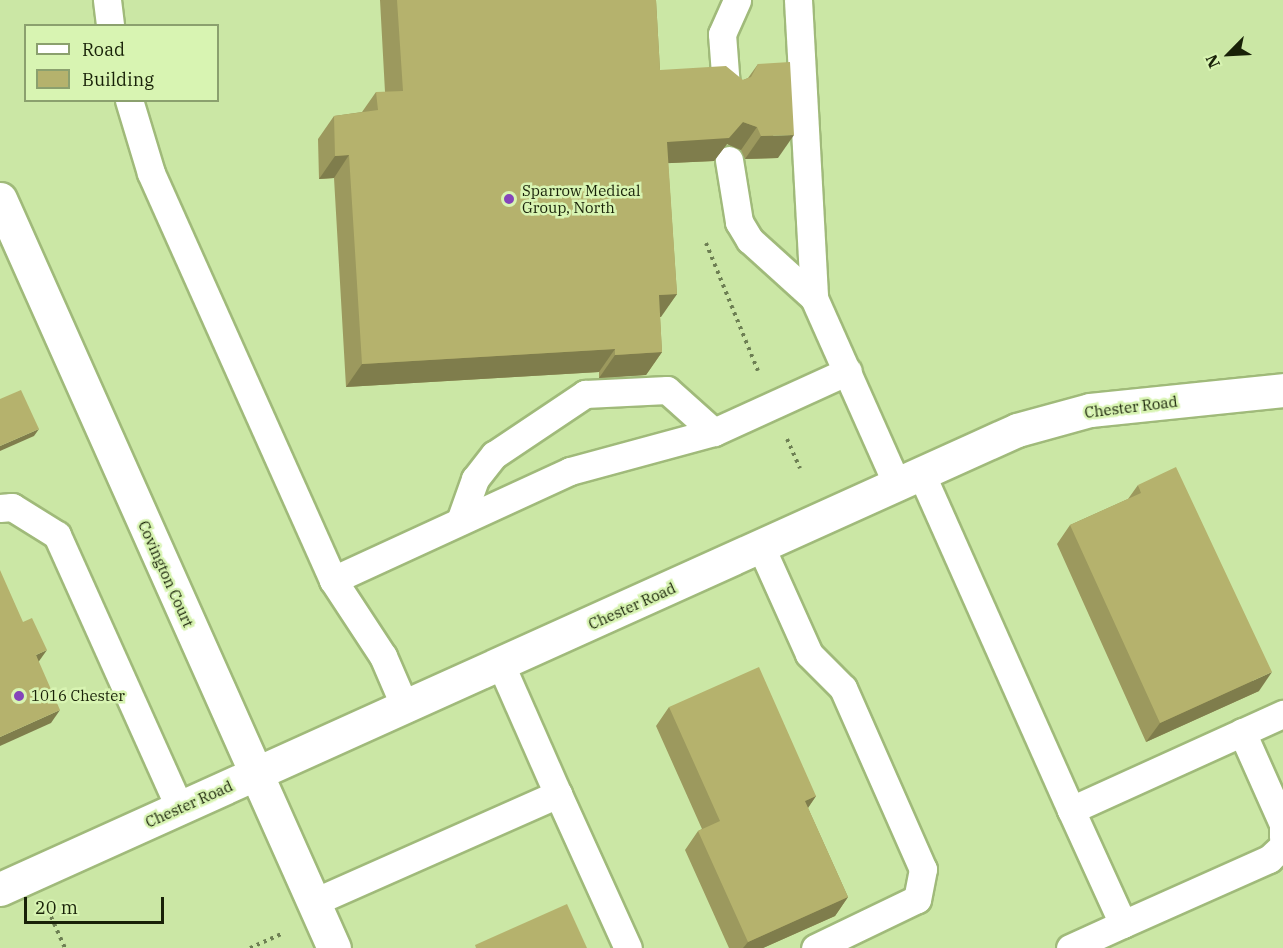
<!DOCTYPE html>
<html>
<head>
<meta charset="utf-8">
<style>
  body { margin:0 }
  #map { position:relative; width:1283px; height:948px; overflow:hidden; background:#cbe7a5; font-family:"IBM Plex Serif",serif }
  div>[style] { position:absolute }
  .path>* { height:4px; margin-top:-2px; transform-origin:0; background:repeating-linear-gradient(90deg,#6d7f53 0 3px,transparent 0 7.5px) }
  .roads { filter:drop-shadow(2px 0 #a0ba7a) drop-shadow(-2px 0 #a0ba7a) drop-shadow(0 2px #a0ba7a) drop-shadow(0 -2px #a0ba7a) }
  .service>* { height:27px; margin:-13.5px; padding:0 13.5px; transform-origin:13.5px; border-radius:13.5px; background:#fff }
  .minor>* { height:33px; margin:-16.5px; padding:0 16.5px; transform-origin:16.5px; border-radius:16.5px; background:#fff }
  .wall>* { inset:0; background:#9c995e }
  .shaded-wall>* { inset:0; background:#7f7d4c }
  .building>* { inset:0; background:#b5b26d }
  .dots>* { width:16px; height:16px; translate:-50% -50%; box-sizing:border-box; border:3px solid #d8f4b2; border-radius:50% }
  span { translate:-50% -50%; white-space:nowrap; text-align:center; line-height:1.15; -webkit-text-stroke:5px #d8f4b2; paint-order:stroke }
  .poi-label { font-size:15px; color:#182108 }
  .left { translate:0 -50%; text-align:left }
  .street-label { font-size:15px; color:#182108 }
  .legend { position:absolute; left:24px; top:24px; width:195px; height:78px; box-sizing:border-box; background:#d8f4b2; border:2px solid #8ba06e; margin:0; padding:8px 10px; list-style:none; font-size:18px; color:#182108 }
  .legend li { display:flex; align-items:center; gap:12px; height:30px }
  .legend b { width:30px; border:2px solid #8ba06e }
  .north { position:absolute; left:1199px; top:24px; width:60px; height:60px; -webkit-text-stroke:4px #d8f4b2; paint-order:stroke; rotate:246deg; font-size:16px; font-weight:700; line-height:24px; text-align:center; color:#182108 }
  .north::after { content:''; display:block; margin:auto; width:21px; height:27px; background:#182108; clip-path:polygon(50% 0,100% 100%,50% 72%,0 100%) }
  .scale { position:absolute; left:24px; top:897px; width:140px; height:27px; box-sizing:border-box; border:3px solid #182108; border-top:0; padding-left:8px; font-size:18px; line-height:21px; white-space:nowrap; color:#182108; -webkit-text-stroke:4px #d8f4b2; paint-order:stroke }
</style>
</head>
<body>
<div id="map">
  <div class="path">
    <i style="left:706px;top:243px;width:138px;rotate:67.9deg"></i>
    <i style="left:787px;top:439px;width:32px;rotate:66deg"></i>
    <i style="left:48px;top:910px;width:42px;rotate:65.9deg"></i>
    <i style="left:250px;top:948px;width:37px;rotate:-24deg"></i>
  </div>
  <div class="roads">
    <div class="service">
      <i style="left:107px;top:0;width:26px;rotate:83deg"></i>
      <i style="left:798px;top:0;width:298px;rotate:86.9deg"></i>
      <i style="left:814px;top:298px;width:204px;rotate:66deg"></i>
      <i style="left:726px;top:87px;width:53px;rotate:-94.3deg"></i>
      <i style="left:722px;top:34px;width:37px;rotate:-66deg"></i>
      <i style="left:129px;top:100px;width:76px;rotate:73.2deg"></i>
      <i style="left:151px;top:173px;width:446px;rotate:65.9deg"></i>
      <i style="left:333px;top:580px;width:91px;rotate:56.7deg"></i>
      <i style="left:383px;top:656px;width:56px;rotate:66.7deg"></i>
      <i style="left:729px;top:160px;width:63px;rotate:80.8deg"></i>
      <i style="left:739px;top:222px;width:21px;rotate:59deg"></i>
      <i style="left:750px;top:240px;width:86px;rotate:42.2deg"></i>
      <i style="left:921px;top:473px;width:369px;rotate:66deg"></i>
      <i style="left:1071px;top:810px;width:233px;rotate:-24.4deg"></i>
      <i style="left:0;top:508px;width:12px;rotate:-5deg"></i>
      <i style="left:12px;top:507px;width:53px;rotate:31.9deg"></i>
      <i style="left:57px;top:535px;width:300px;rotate:65.8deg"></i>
      <i style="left:460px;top:521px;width:45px;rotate:-70.3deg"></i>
      <i style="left:475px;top:479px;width:31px;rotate:-52deg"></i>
      <i style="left:494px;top:455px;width:110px;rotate:-33.8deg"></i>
      <i style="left:585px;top:394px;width:82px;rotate:-2.8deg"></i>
      <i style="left:667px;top:390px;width:63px;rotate:41.8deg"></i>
      <i style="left:761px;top:547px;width:117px;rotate:65.8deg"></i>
      <i style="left:809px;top:654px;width:48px;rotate:45deg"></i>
      <i style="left:843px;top:688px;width:198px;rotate:66.2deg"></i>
      <i style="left:923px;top:869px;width:31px;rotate:101deg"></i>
      <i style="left:917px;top:899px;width:113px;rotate:154.3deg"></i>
      <i style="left:333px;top:580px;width:261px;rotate:-24.7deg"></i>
      <i style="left:570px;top:471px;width:149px;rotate:-15.2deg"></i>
      <i style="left:714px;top:432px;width:147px;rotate:-24.5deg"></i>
      <i style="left:501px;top:665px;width:141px;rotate:66.2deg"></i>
      <i style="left:1242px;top:732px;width:101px;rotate:66deg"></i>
      <i style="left:1283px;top:824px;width:13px;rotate:90deg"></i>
      <i style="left:1071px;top:810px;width:125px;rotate:65.5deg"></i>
      <i style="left:1123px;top:924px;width:160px;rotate:-24deg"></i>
      <i style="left:1269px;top:859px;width:19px;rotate:-43deg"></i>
      <i style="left:314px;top:902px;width:267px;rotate:-23.9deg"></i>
      <i style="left:558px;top:794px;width:169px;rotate:65.6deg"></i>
      <i style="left:1070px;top:948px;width:58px;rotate:-24.4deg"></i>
    </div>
    <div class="minor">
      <i style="left:0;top:199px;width:820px;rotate:65.97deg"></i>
      <i style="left:0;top:889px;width:1116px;rotate:-24.29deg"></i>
      <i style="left:1017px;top:430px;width:76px;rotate:-15.3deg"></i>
      <i style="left:1090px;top:410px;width:194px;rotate:-5.9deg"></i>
    </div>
  </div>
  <div class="wall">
    <i style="clip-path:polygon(380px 0,656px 0,660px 70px,743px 80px,748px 78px,758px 64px,778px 158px,745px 159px,741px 150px,727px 144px,714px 161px,668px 163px,677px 294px,660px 317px,662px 352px,646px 375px,599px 378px,599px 372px,346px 387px,334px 178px,319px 179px,318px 139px,334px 116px,362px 112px,376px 92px,385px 92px)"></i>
    <i style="clip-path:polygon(1138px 485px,1259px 691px,1146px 742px,1057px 544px,1070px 525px,1128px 499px)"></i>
    <i style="clip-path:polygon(669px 707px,816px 796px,808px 808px,848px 897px,835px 916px,763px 948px,729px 948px,685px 850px,698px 831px,702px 829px,656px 726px)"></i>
  </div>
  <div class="shaded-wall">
    <i style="clip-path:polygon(743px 122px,757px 127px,741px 150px,727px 144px,714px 161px,651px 164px,667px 142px)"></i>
    <i style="clip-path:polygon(794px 135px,778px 158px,745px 159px,761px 136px)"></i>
    <i style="clip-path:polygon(349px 155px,334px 178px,319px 179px,335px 156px)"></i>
    <i style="clip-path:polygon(677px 294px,661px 317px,643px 318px,659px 295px)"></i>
    <i style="clip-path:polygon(615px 349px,599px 372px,346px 387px,362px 364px)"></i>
    <i style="clip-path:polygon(662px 352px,646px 375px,599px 378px,615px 355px)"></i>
    <i style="clip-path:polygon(39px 429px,34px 436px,0 451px,0 446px)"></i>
    <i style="clip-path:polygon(47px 650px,37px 664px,36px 655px)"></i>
    <i style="clip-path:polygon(1272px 672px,1259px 691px,1146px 742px,1160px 723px)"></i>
    <i style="clip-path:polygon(60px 710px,51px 723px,0 746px,0 737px)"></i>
    <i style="clip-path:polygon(816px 796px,803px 815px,805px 801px)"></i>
    <i style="clip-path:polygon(848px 897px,835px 916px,763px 948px,743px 948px,748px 942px)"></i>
  </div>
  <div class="building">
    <i style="clip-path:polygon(397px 0,656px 0,660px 70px,726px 66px,743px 80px,751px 77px,758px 64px,790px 62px,794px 135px,761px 136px,757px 127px,743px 122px,729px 138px,667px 142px,677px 294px,659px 295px,662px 352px,615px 355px,615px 349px,362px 364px,349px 155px,335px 156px,334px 116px,378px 110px,376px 92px,403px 91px)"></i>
    <i style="clip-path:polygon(21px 390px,39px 429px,0 446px,0 399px)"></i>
    <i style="clip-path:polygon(1176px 467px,1272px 672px,1160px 723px,1070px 525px,1141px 493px,1138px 485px)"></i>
    <i style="clip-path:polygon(0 570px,23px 622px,32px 618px,47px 650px,36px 655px,60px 710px,0 737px)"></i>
    <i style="clip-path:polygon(759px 667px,816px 796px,805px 801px,848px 897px,748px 942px,698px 831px,720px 821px,669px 707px)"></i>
    <i style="clip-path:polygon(567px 904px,587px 948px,476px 948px,475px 945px)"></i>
  </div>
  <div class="dots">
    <i style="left:509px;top:199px;background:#8545ba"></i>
    <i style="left:19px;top:696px;background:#8545ba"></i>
  </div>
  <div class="poi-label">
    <span class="left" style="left:522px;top:199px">Sparrow Medical<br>Group, North</span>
    <span class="left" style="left:31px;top:696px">1016 Chester</span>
  </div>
  <div class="street-label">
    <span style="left:1131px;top:407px;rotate:-7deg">Chester Road</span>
    <span style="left:166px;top:574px;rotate:66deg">Covington Court</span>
    <span style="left:632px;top:606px;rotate:-24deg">Chester Road</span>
    <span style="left:189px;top:804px;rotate:-24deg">Chester Road</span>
  </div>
  <ul class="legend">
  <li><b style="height:8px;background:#fff"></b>Road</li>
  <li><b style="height:16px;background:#b5b26d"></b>Building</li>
  </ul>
  <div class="north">N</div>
  <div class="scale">20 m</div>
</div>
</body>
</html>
